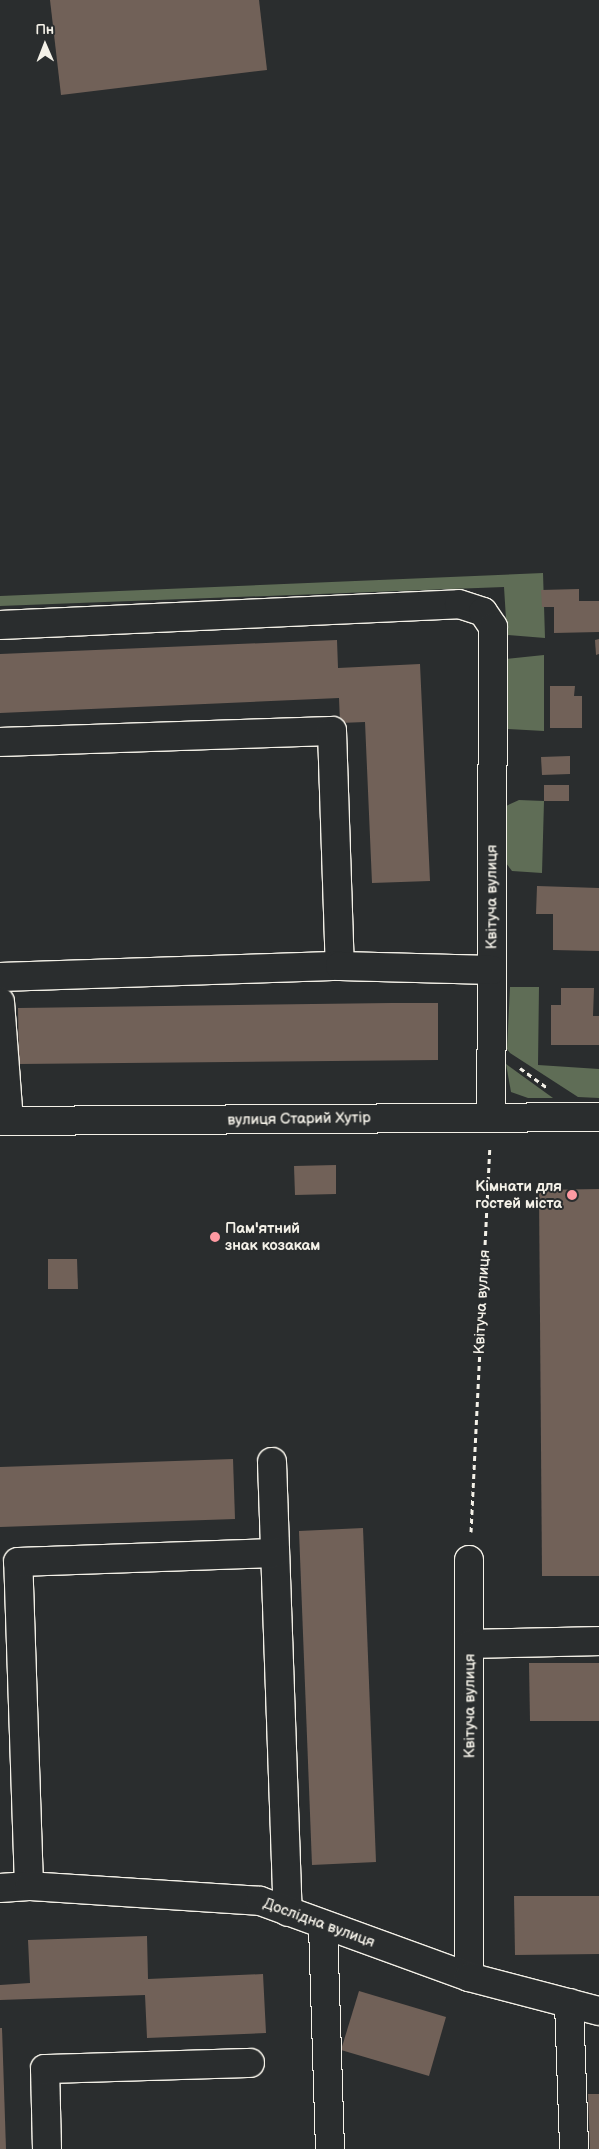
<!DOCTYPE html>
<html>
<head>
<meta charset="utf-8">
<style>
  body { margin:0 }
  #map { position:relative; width:599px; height:2149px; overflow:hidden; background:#2a2d2e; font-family:"Balsamiq Sans",sans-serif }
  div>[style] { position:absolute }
  .green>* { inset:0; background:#5f6d56 }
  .building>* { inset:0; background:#716158 }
  .path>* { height:3px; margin-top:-1.5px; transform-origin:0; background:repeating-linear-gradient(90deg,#f4f1e8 0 5px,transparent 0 9px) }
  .roads { filter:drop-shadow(1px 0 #f4f1e8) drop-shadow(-1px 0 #f4f1e8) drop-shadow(0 1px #f4f1e8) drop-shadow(0 -1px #f4f1e8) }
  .minor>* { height:28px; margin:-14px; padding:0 14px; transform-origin:14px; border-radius:14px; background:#2a2d2e }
  .dots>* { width:14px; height:14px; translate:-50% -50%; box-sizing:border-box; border:2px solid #2a2d2e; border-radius:50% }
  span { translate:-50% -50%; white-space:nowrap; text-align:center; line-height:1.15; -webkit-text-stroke:4px #2a2d2e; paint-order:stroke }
  .street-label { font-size:15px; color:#f4f1e8 }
  .poi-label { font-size:15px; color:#f4f1e8; font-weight:700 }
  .right { translate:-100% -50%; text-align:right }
  .left { translate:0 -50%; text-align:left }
  .north { position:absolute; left:20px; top:20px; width:50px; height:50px; -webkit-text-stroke:4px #2a2d2e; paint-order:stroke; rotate:359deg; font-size:14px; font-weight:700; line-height:20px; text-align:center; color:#f4f1e8 }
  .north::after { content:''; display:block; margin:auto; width:18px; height:22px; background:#f4f1e8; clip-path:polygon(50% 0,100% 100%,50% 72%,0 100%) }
</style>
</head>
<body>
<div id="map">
  <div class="green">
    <i style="clip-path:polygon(543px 573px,545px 638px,507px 635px,504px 587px,0 606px,0 596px)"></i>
    <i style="clip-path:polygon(544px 655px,544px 731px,508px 729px,506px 659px)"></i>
    <i style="clip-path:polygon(519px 800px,544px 801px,542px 873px,512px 871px,506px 863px,506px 806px)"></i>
    <i style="clip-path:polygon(510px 987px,539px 987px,538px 1065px,599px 1069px,599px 1098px,578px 1097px,510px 1053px,507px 1049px)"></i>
    <i style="clip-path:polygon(506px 1064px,553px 1098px,528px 1098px,511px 1092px)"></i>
  </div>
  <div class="building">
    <i style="clip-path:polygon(50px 0,259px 0,267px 70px,61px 95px)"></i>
    <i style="clip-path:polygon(579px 589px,579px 601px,599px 601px,599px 632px,554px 633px,554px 607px,542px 607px,541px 590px)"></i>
    <i style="clip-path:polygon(599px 639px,599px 654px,596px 655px,595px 640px)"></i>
    <i style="clip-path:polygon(337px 640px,338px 668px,420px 664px,430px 881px,372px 883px,365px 722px,340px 723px,339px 698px,0 713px,0 654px)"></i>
    <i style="clip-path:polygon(550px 686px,575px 686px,574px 696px,582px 696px,582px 728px,550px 728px)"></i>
    <i style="clip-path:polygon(570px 756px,570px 774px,542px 775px,541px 757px)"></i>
    <i style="clip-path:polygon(544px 785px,569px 785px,569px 801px,544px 801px)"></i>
    <i style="clip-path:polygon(537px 886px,599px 888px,599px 951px,553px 950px,553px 914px,536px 914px)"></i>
    <i style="clip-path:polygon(561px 988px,594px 988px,593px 1016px,599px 1016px,599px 1045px,551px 1045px,551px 1005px,561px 1005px)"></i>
    <i style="clip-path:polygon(391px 1003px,438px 1003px,438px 1060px,19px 1064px,18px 1008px)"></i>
    <i style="clip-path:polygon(336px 1165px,336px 1194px,295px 1195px,294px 1166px)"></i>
    <i style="clip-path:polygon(599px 1189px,599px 1576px,542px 1576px,539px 1190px)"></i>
    <i style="clip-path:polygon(48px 1259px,77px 1259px,78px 1289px,48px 1289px)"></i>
    <i style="clip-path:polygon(233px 1459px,235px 1519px,0 1527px,0 1467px)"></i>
    <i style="clip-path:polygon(363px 1528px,376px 1862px,312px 1865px,299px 1531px)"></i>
    <i style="clip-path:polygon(529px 1663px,599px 1663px,599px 1721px,530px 1721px)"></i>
    <i style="clip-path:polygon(514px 1896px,599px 1896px,599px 1954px,515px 1955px)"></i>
    <i style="clip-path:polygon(147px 1936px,148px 1979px,263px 1974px,266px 2033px,147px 2038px,145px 1995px,0 2000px,0 1985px,30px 1983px,28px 1940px)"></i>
    <i style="clip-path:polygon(359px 1991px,446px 2017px,429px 2076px,341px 2050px)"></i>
    <i style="clip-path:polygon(0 2028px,2px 2028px,6px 2149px,0 2149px)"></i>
    <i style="clip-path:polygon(588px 2094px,599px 2094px,599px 2149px,590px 2149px)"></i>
  </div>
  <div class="path">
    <i style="left:520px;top:1068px;width:34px;rotate:36deg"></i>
    <i style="left:471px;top:1532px;width:386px;rotate:-87.2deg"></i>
  </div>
  <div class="roads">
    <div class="minor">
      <i style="left:0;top:625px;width:459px;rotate:-2.6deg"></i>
      <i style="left:459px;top:604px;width:25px;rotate:18deg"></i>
      <i style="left:483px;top:612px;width:18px;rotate:56deg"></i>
      <i style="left:493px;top:627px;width:490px;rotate:90.2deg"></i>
      <i style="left:0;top:742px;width:332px;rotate:-1.9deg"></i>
      <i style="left:332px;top:731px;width:235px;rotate:88.1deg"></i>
      <i style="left:0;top:977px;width:340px;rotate:-1.9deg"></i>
      <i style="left:340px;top:966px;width:152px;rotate:1.5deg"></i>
      <i style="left:0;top:1002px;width:119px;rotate:85.7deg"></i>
      <i style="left:0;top:1121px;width:599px;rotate:-0.38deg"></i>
      <i style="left:272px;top:1462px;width:450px;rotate:88deg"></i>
      <i style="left:469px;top:1560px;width:417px;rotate:90deg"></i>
      <i style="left:470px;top:1644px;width:129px;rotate:-1.3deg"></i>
      <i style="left:29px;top:1886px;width:324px;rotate:-91.9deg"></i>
      <i style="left:18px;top:1562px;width:257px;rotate:-2deg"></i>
      <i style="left:0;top:1888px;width:29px;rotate:-4deg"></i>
      <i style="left:29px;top:1886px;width:231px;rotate:3.7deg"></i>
      <i style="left:260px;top:1901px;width:222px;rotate:20deg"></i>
      <i style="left:469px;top:1977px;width:134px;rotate:14.7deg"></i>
      <i style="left:323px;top:1926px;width:223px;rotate:88.2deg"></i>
      <i style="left:569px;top:2003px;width:146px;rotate:88deg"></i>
      <i style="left:47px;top:2149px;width:80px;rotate:-91.4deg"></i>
      <i style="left:45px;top:2069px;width:205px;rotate:-1.7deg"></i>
    </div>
  </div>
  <div class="dots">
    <i style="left:572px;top:1195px;background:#ff9aa2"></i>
    <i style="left:215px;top:1237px;background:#ff9aa2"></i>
  </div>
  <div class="street-label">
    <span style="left:492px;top:897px;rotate:-90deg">Квітуча вулиця</span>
    <span style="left:299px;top:1119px;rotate:-1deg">вулиця Старий Хутір</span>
    <span style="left:482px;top:1302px;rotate:-87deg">Квітуча вулиця</span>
    <span style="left:470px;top:1706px;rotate:-90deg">Квітуча вулиця</span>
    <span style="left:319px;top:1923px;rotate:20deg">Дослідна вулиця</span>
  </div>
  <div class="poi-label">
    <span class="right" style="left:562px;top:1195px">Кімнати для<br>гостей міста</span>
    <span class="left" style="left:225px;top:1237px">Пам'ятний<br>знак козакам</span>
  </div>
  <div class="north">Пн</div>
</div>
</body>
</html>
